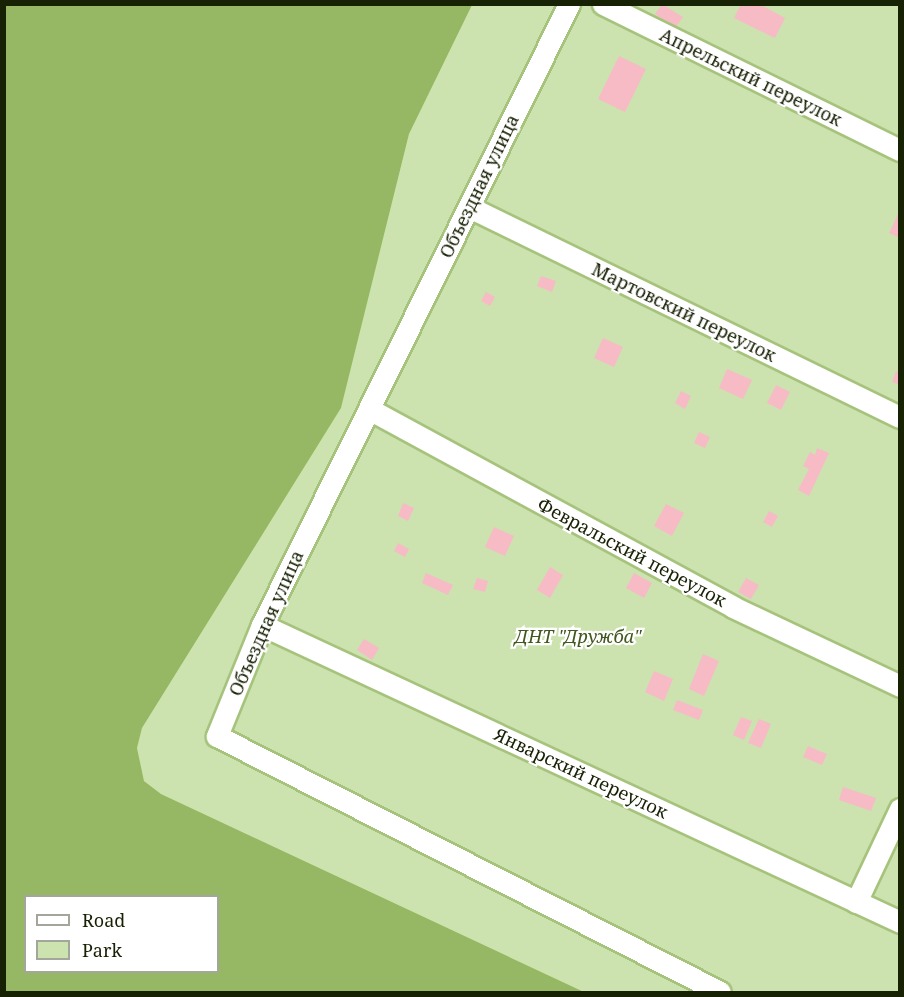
<!DOCTYPE html>
<html>
<head>
<meta charset="utf-8">
<style>
  body { margin:0 }
  #map { position:relative; width:904px; height:997px; overflow:hidden; background:#d6f5ab; font-family:"Noto Serif",serif }
  div>[style] { position:absolute }
  .green>* { inset:0; background:#cce2af }
  .forest>* { inset:0; background:#96b763 }
  .building>* { inset:0; background:#f7bbc6 }
  .roads { filter:drop-shadow(2px 0 #a6c37c) drop-shadow(-2px 0 #a6c37c) drop-shadow(0 2px #a6c37c) drop-shadow(0 -2px #a6c37c) }
  .minor>* { height:21px; margin:-10.5px; padding:0 10.5px; transform-origin:10.5px; border-radius:10.5px; background:#fff }
  span { translate:-50% -50%; white-space:nowrap; text-align:center; line-height:1.15; -webkit-text-stroke:4.5px #fff; paint-order:stroke }
  .street-label { font-size:18px; color:#172104 }
  .park-label { font-size:18px; color:#42571d; font-style:italic }
  .frame { position:absolute; inset:0; border:6px solid #172104; pointer-events:none }
  .legend { position:absolute; left:24px; top:895px; width:195px; height:78px; box-sizing:border-box; background:#fff; border:2px solid #a2a69b; margin:0; padding:8px 10px; list-style:none; font-size:18px; color:#172104 }
  .legend li { display:flex; align-items:center; gap:12px; height:30px }
  .legend b { width:30px; border:2px solid #a2a69b }
</style>
</head>
<body>
<div id="map">
  <div class="green">
    <i style="clip-path:polygon(472px 5px,899px 5px,899px 992px,584px 992px,161px 794px,144px 781px,137px 748px,142px 728px,341px 408px,409px 134px)"></i>
  </div>
  <div class="forest">
    <i style="clip-path:polygon(evenodd,5px 4px,472px 5px,409px 134px,341px 408px,142px 728px,137px 748px,144px 781px,161px 794px,584px 992px,5px 992px,5px 4px,26px 896px,218px 896px,218px 972px,26px 972px,26px 896px)"></i>
  </div>
  <div class="building">
    <i style="clip-path:polygon(662px 4px,683px 17px,675px 28px,655px 14px)"></i>
    <i style="clip-path:polygon(741px 4px,759px 4px,785px 18px,775px 38px,734px 18px)"></i>
    <i style="clip-path:polygon(619px 56px,646px 69px,625px 112px,598px 99px)"></i>
    <i style="clip-path:polygon(900px 210px,900px 238px,889px 233px)"></i>
    <i style="clip-path:polygon(541px 276px,556px 281px,552px 292px,537px 286px)"></i>
    <i style="clip-path:polygon(486px 292px,495px 297px,490px 306px,481px 301px)"></i>
    <i style="clip-path:polygon(603px 338px,623px 347px,614px 367px,594px 358px)"></i>
    <i style="clip-path:polygon(727px 369px,752px 380px,743px 399px,719px 388px)"></i>
    <i style="clip-path:polygon(896px 371px,900px 373px,900px 385px,892px 382px)"></i>
    <i style="clip-path:polygon(776px 385px,790px 392px,781px 410px,767px 403px)"></i>
    <i style="clip-path:polygon(681px 391px,691px 396px,685px 409px,675px 403px)"></i>
    <i style="clip-path:polygon(699px 432px,710px 437px,705px 448px,694px 443px)"></i>
    <i style="clip-path:polygon(817px 448px,829px 453px,809px 496px,798px 490px,809px 469px,803px 466px,810px 452px,815px 455px)"></i>
    <i style="clip-path:polygon(403px 503px,414px 508px,408px 521px,398px 516px)"></i>
    <i style="clip-path:polygon(666px 504px,684px 513px,672px 536px,654px 526px)"></i>
    <i style="clip-path:polygon(769px 511px,778px 516px,772px 527px,763px 522px)"></i>
    <i style="clip-path:polygon(494px 527px,514px 536px,505px 556px,485px 547px)"></i>
    <i style="clip-path:polygon(398px 543px,409px 549px,405px 557px,394px 551px)"></i>
    <i style="clip-path:polygon(550px 567px,563px 575px,550px 598px,537px 590px)"></i>
    <i style="clip-path:polygon(426px 573px,453px 585px,448px 595px,422px 583px)"></i>
    <i style="clip-path:polygon(634px 573px,652px 583px,644px 598px,626px 588px)"></i>
    <i style="clip-path:polygon(477px 578px,488px 581px,485px 592px,473px 589px)"></i>
    <i style="clip-path:polygon(746px 578px,759px 585px,751px 599px,738px 592px)"></i>
    <i style="clip-path:polygon(364px 639px,379px 648px,372px 660px,357px 650px)"></i>
    <i style="clip-path:polygon(703px 654px,719px 661px,704px 696px,689px 689px)"></i>
    <i style="clip-path:polygon(654px 671px,673px 679px,664px 701px,645px 692px)"></i>
    <i style="clip-path:polygon(677px 700px,703px 710px,699px 720px,673px 710px)"></i>
    <i style="clip-path:polygon(741px 717px,752px 721px,744px 740px,733px 735px)"></i>
    <i style="clip-path:polygon(759px 719px,771px 724px,761px 748px,748px 743px)"></i>
    <i style="clip-path:polygon(808px 746px,827px 754px,822px 765px,803px 757px)"></i>
    <i style="clip-path:polygon(843px 787px,876px 798px,871px 811px,839px 800px)"></i>
  </div>
  <div class="roads">
    <div class="minor">
      <i style="left:569px;top:4px;width:693px;rotate:116.31deg"></i>
      <i style="left:262px;top:625px;width:120px;rotate:112.1deg"></i>
      <i style="left:217px;top:736px;width:564px;rotate:26.97deg"></i>
      <i style="left:603px;top:4px;width:331px;rotate:26.2deg"></i>
      <i style="left:469px;top:207px;width:479px;rotate:26deg"></i>
      <i style="left:369px;top:409px;width:414px;rotate:28.5deg"></i>
      <i style="left:733px;top:607px;width:185px;rotate:25.3deg"></i>
      <i style="left:262px;top:625px;width:704px;rotate:24.96deg"></i>
      <i style="left:856px;top:902px;width:103px;rotate:-64.7deg"></i>
    </div>
  </div>
  <div class="street-label">
    <span style="left:751px;top:77px;rotate:26deg">Апрельский переулок</span>
    <span style="left:479px;top:186px;rotate:-64deg">Объездная улица</span>
    <span style="left:684px;top:312px;rotate:26deg">Мартовский переулок</span>
    <span style="left:632px;top:552px;rotate:28deg">Февральский переулок</span>
    <span style="left:266px;top:623px;rotate:-66deg">Объездная улица</span>
    <span style="left:581px;top:773px;rotate:25deg">Январский переулок</span>
  </div>
  <div class="park-label">
    <span style="left:578px;top:636px">ДНТ "Дружба"</span>
  </div>
  <div class="frame"></div>
  <ul class="legend">
  <li><b style="height:8px;background:#fff"></b>Road</li>
  <li><b style="height:16px;background:#cce2af"></b>Park</li>
  </ul>
</div>
</body>
</html>
